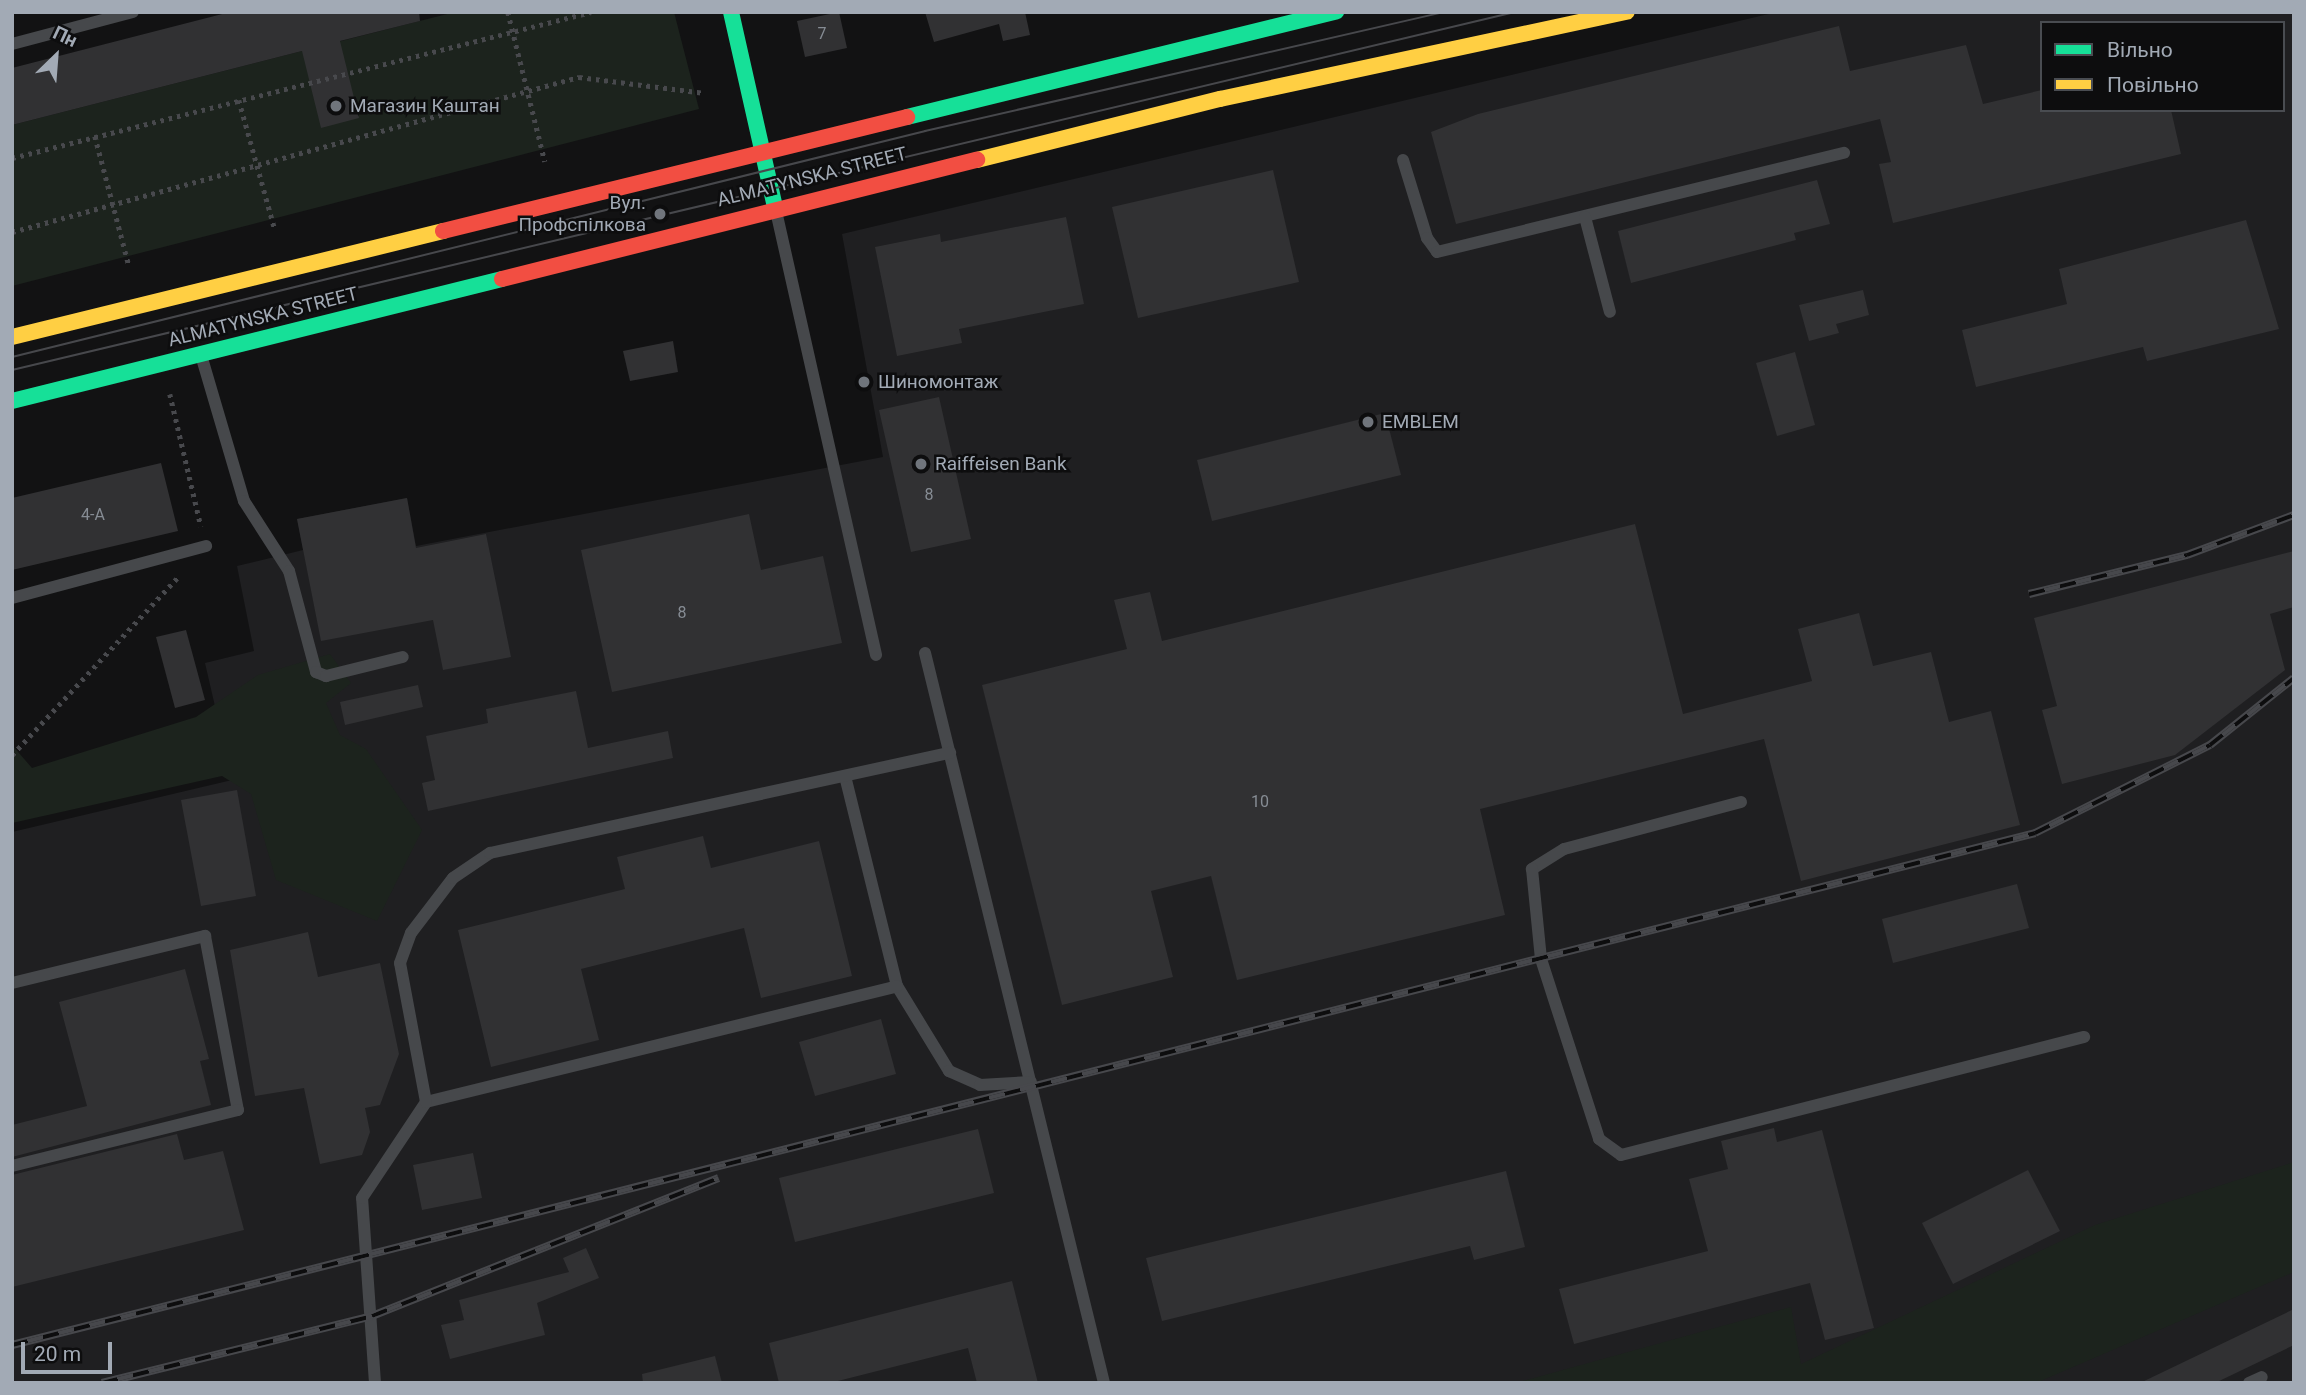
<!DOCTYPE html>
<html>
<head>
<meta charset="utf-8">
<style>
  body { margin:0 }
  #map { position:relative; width:2306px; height:1395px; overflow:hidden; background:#121213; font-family:Roboto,sans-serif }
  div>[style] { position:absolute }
  .built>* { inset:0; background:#1f1f21 }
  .green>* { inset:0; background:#1c231d }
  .building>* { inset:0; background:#313133 }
  .path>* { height:4.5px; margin-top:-2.25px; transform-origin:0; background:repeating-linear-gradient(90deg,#48494d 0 3.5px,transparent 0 8.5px) }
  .lane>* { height:12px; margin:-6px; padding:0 6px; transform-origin:6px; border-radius:6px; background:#46484b }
  .fast>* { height:16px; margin:-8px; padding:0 8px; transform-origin:8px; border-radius:8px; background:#16e098 }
  .slow>* { height:16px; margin:-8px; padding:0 8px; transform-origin:8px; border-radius:8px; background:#ffcf43 }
  .jam>* { height:16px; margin:-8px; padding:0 8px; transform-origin:8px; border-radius:8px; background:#f24e42 }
  .tram>* { height:2px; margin:-1px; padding:0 1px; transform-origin:1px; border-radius:1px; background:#47484c }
  .rail>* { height:8px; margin-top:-4px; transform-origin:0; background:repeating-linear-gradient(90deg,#0d0d0e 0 16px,#47484c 0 32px); box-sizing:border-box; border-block:2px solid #47484c }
  .dots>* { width:19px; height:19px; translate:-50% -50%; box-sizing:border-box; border:4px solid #0d0d0e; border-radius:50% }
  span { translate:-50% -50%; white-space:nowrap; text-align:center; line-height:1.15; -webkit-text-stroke:5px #0d0d0e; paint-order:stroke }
  .number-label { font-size:16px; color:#868c94 }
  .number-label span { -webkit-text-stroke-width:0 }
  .poi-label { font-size:19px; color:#a2aab5 }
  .left { translate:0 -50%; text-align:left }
  .right { translate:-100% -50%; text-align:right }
  .street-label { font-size:19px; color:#a2aab5 }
  .frame { position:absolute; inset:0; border:14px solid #a2aab5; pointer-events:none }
  .legend { position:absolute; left:2040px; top:21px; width:245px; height:91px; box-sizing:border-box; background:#0d0d0e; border:2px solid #494c51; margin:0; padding:9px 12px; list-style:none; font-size:21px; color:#a2aab5 }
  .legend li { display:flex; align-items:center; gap:14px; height:35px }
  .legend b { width:35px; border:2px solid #494c51 }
  .north { position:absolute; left:21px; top:21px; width:70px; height:70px; -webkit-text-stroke:5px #0d0d0e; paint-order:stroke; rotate:25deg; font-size:19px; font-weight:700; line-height:28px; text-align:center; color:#a2aab5 }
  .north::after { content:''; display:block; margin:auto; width:24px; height:32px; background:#a2aab5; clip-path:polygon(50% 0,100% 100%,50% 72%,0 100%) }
  .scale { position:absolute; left:21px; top:1342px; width:91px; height:32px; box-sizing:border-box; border:4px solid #a2aab5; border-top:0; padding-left:9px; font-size:21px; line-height:24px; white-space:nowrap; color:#a2aab5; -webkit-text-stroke:5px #0d0d0e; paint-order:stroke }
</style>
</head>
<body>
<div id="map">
  <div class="built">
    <i style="clip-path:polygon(evenodd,1777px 12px,2294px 12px,2294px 1383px,12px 1383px,12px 832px,232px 780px,205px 663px,254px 651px,237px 566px,303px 550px,297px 519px,407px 498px,416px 546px,883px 457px,842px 234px,1777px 12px,2042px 23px,2283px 23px,2283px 110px,2042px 110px,2042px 23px)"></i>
  </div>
  <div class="green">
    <i style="clip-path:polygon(455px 12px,674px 12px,699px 109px,12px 286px,12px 125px)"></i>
    <i style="clip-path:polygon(330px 654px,351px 683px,326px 703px,340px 735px,366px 749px,422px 830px,377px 921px,276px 880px,251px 794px,222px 776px,12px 823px,12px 745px,32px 768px,196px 717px,258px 675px)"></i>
    <i style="clip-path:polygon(2294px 1162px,2294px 1272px,2036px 1383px,1516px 1383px,1791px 1307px,1801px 1364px,2095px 1225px)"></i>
  </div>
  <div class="building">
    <i style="clip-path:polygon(230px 12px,419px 12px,420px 21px,340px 41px,359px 118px,321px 128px,302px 51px,12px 125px,12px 68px)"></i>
    <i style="clip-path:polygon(839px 12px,847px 48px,805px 57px,797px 21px)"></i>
    <i style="clip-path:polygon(925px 12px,1025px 12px,1030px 35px,1003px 41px,999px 24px,934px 42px)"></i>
    <i style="clip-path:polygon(1839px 26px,1850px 71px,1966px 45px,1983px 104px,2042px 90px,2042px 110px,2171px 110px,2181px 154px,1893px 223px,1879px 164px,1891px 162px,1880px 119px,1456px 224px,1431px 132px,1478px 114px)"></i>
    <i style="clip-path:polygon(1273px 170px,1299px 282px,1138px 318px,1112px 207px)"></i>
    <i style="clip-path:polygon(1817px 180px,1830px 224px,1794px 233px,1796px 240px,1631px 283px,1618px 231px)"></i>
    <i style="clip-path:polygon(1066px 217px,1084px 304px,959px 329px,962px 343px,897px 356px,875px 247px,940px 234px,941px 242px)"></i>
    <i style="clip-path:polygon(2246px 220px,2279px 329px,2147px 361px,2143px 347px,1976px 387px,1962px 330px,2067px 304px,2059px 269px)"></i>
    <i style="clip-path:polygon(1863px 290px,1869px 315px,1836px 324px,1839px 333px,1809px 341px,1799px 305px)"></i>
    <i style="clip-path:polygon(673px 341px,678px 372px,630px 381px,623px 351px)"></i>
    <i style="clip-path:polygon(1795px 352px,1815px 425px,1777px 436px,1756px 363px)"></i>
    <i style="clip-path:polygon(939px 397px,971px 539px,911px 552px,879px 410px)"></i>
    <i style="clip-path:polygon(1385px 413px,1401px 475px,1212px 521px,1197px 460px)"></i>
    <i style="clip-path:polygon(161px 463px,178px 531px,12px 570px,12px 498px)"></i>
    <i style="clip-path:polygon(407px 498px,416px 548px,486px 534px,511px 657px,443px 670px,433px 620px,321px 641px,297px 519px)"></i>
    <i style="clip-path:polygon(749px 514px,761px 570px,823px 556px,842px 643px,612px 692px,581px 550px)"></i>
    <i style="clip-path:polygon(1635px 524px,1683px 714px,1812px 681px,1798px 629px,1859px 613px,1873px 666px,1931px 652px,1949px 722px,1991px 711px,2020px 825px,1801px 881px,1764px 739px,1480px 809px,1505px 915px,1237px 980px,1211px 876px,1151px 891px,1173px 977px,1062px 1005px,982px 685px,1127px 649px,1114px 600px,1150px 592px,1162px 641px)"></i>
    <i style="clip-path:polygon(2294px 551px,2294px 607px,2270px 614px,2285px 670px,2175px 755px,2062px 784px,2042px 710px,2057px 706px,2034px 618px)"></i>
    <i style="clip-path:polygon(186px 630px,205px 700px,175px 708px,156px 637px)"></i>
    <i style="clip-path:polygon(418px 685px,423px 707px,345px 725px,340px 702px)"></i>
    <i style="clip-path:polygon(576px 691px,588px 748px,668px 731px,673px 758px,428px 811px,422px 783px,435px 780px,426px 736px,488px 723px,486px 709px)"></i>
    <i style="clip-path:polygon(237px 790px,256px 896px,201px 906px,181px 800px)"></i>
    <i style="clip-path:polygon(703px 836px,711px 868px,819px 841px,852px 976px,761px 998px,744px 928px,581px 969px,599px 1040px,491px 1067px,458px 930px,625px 889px,617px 857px)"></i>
    <i style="clip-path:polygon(2017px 884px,2029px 928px,1893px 963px,1882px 919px)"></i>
    <i style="clip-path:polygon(308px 932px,318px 977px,380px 963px,399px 1054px,380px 1105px,365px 1108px,370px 1132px,362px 1155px,320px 1164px,304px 1088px,255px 1096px,230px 950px)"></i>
    <i style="clip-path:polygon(185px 969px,209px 1059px,200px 1061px,211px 1105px,12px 1157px,12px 1125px,87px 1106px,59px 1002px)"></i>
    <i style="clip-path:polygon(881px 1019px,896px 1074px,815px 1096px,799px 1042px)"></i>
    <i style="clip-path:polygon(1774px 1128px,1777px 1142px,1822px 1130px,1874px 1328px,1825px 1340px,1810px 1283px,1574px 1344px,1559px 1289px,1708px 1251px,1689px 1179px,1728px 1169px,1721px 1141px)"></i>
    <i style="clip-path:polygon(978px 1129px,994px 1193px,795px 1242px,779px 1178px)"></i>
    <i style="clip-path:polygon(177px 1134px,184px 1160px,223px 1151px,244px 1230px,12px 1287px,12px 1175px)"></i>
    <i style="clip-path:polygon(473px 1153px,482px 1198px,422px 1210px,413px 1165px)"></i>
    <i style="clip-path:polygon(2028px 1170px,2060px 1231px,1953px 1284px,1922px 1223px)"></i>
    <i style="clip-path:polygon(1506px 1171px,1525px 1247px,1474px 1260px,1470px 1246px,1162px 1321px,1146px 1258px)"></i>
    <i style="clip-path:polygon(586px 1248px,599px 1278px,537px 1303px,545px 1335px,450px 1359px,441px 1325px,464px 1320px,459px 1300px,569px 1272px,563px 1258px)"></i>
    <i style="clip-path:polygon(1012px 1281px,1038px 1383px,977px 1383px,968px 1348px,830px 1383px,779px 1383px,769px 1343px)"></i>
    <i style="clip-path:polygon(2294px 1309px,2294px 1345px,2215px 1383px,2140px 1383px)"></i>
    <i style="clip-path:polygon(715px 1356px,722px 1383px,643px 1383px,642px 1374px)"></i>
  </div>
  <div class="path">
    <i style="left:508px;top:12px;width:154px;rotate:76.1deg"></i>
    <i style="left:239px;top:100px;width:135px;rotate:74.5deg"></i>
    <i style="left:95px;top:136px;width:134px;rotate:75.3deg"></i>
    <i style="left:12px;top:158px;width:597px;rotate:-14.15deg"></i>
    <i style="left:12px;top:232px;width:588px;rotate:-15.29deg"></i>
    <i style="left:579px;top:77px;width:127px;rotate:7.2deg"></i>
    <i style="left:170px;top:394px;width:136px;rotate:76.8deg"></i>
    <i style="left:12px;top:755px;width:245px;rotate:-47deg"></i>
  </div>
  <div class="lane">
    <i style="left:12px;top:44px;width:125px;rotate:-14.8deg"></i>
    <i style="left:1403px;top:160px;width:82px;rotate:72.9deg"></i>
    <i style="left:1427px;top:238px;width:17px;rotate:54deg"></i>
    <i style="left:1437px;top:252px;width:419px;rotate:-13.7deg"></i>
    <i style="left:776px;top:211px;width:455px;rotate:77.3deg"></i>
    <i style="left:1585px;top:217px;width:98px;rotate:75.3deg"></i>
    <i style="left:201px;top:355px;width:152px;rotate:73.6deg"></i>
    <i style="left:244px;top:501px;width:83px;rotate:57.3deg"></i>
    <i style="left:289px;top:571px;width:105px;rotate:75deg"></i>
    <i style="left:316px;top:672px;width:11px;rotate:22deg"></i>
    <i style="left:326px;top:676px;width:79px;rotate:-13.9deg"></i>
    <i style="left:12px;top:598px;width:201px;rotate:-15deg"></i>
    <i style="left:925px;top:653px;width:752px;rotate:76.22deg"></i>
    <i style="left:845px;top:776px;width:216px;rotate:76.1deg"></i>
    <i style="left:897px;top:986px;width:100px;rotate:58.5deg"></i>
    <i style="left:949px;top:1071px;width:34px;rotate:24deg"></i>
    <i style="left:980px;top:1085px;width:51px;rotate:-3.4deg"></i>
    <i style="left:1741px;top:802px;width:183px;rotate:165.1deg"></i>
    <i style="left:1564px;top:849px;width:38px;rotate:148deg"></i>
    <i style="left:1532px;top:869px;width:90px;rotate:84.3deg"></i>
    <i style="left:1541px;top:959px;width:189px;rotate:72.1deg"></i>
    <i style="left:1599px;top:1139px;width:27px;rotate:36deg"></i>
    <i style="left:1621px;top:1155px;width:478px;rotate:-14.3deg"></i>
    <i style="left:12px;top:983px;width:199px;rotate:-13.7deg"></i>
    <i style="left:205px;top:936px;width:177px;rotate:79.3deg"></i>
    <i style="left:238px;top:1110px;width:233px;rotate:166.1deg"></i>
    <i style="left:426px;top:1102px;width:485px;rotate:-13.8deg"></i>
    <i style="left:375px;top:1383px;width:185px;rotate:-94deg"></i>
    <i style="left:362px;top:1198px;width:115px;rotate:-56.3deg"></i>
    <i style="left:426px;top:1102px;width:141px;rotate:-100.6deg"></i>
    <i style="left:400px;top:963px;width:32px;rotate:-70deg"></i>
    <i style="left:411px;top:933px;width:69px;rotate:-52.6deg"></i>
    <i style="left:453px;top:878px;width:45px;rotate:-34deg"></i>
    <i style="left:490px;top:853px;width:471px;rotate:-12.3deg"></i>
    <i style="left:2249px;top:1383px;width:14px;rotate:-25deg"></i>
  </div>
  <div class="fast">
    <i style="left:731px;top:12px;width:200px;rotate:77.3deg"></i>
    <i style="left:907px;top:117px;width:442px;rotate:-13.8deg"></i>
    <i style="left:12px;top:401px;width:505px;rotate:-13.98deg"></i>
  </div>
  <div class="slow">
    <i style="left:977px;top:160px;width:251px;rotate:-14.1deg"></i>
    <i style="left:1220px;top:99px;width:416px;rotate:-12.1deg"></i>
    <i style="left:12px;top:337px;width:444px;rotate:-13.8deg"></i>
  </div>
  <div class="jam">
    <i style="left:443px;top:231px;width:478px;rotate:-13.8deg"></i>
    <i style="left:502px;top:279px;width:490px;rotate:-14.1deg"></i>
  </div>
  <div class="tram">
    <i style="left:12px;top:357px;width:941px;rotate:-13.9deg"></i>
    <i style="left:925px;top:131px;width:532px;rotate:-12.91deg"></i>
    <i style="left:12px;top:370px;width:1545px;rotate:-13.4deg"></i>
  </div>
  <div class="rail">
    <i style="left:2029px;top:594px;width:163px;rotate:-13.9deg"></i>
    <i style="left:2187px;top:555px;width:114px;rotate:-20.5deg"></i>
    <i style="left:12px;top:1345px;width:2087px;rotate:-14.2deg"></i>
    <i style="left:2035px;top:833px;width:196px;rotate:-26.7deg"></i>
    <i style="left:2210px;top:745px;width:107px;rotate:-38.6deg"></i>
    <i style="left:102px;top:1383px;width:278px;rotate:-13.9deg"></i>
    <i style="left:372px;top:1316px;width:373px;rotate:-21.7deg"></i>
  </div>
  <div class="dots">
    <i style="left:336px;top:106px;background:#70757c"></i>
    <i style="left:660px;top:214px;background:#70757c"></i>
    <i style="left:864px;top:382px;background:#70757c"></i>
    <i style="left:1368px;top:422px;background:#70757c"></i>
    <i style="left:921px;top:464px;background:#70757c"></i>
  </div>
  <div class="number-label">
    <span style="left:822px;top:34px">7</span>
    <span style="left:929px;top:495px">8</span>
    <span style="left:93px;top:515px">4-А</span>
    <span style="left:682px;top:613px">8</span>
    <span style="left:1260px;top:802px">10</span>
  </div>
  <div class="poi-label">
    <span class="left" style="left:350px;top:106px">Магазин Каштан</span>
    <span class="right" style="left:646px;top:214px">Вул.<br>Профспілкова</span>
    <span class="left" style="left:878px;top:382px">Шиномонтаж</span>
    <span class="left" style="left:1382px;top:422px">EMBLEM</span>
    <span class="left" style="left:935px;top:464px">Raiffeisen Bank</span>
  </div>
  <div class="street-label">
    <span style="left:812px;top:177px;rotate:-14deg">ALMATYNSKA STREET</span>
    <span style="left:263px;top:317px;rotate:-14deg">ALMATYNSKA STREET</span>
  </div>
  <div class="frame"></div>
  <ul class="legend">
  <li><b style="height:9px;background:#16e098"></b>Вільно</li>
  <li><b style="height:9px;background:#ffcf43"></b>Повільно</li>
  </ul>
  <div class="north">Пн</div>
  <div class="scale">20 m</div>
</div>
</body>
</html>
